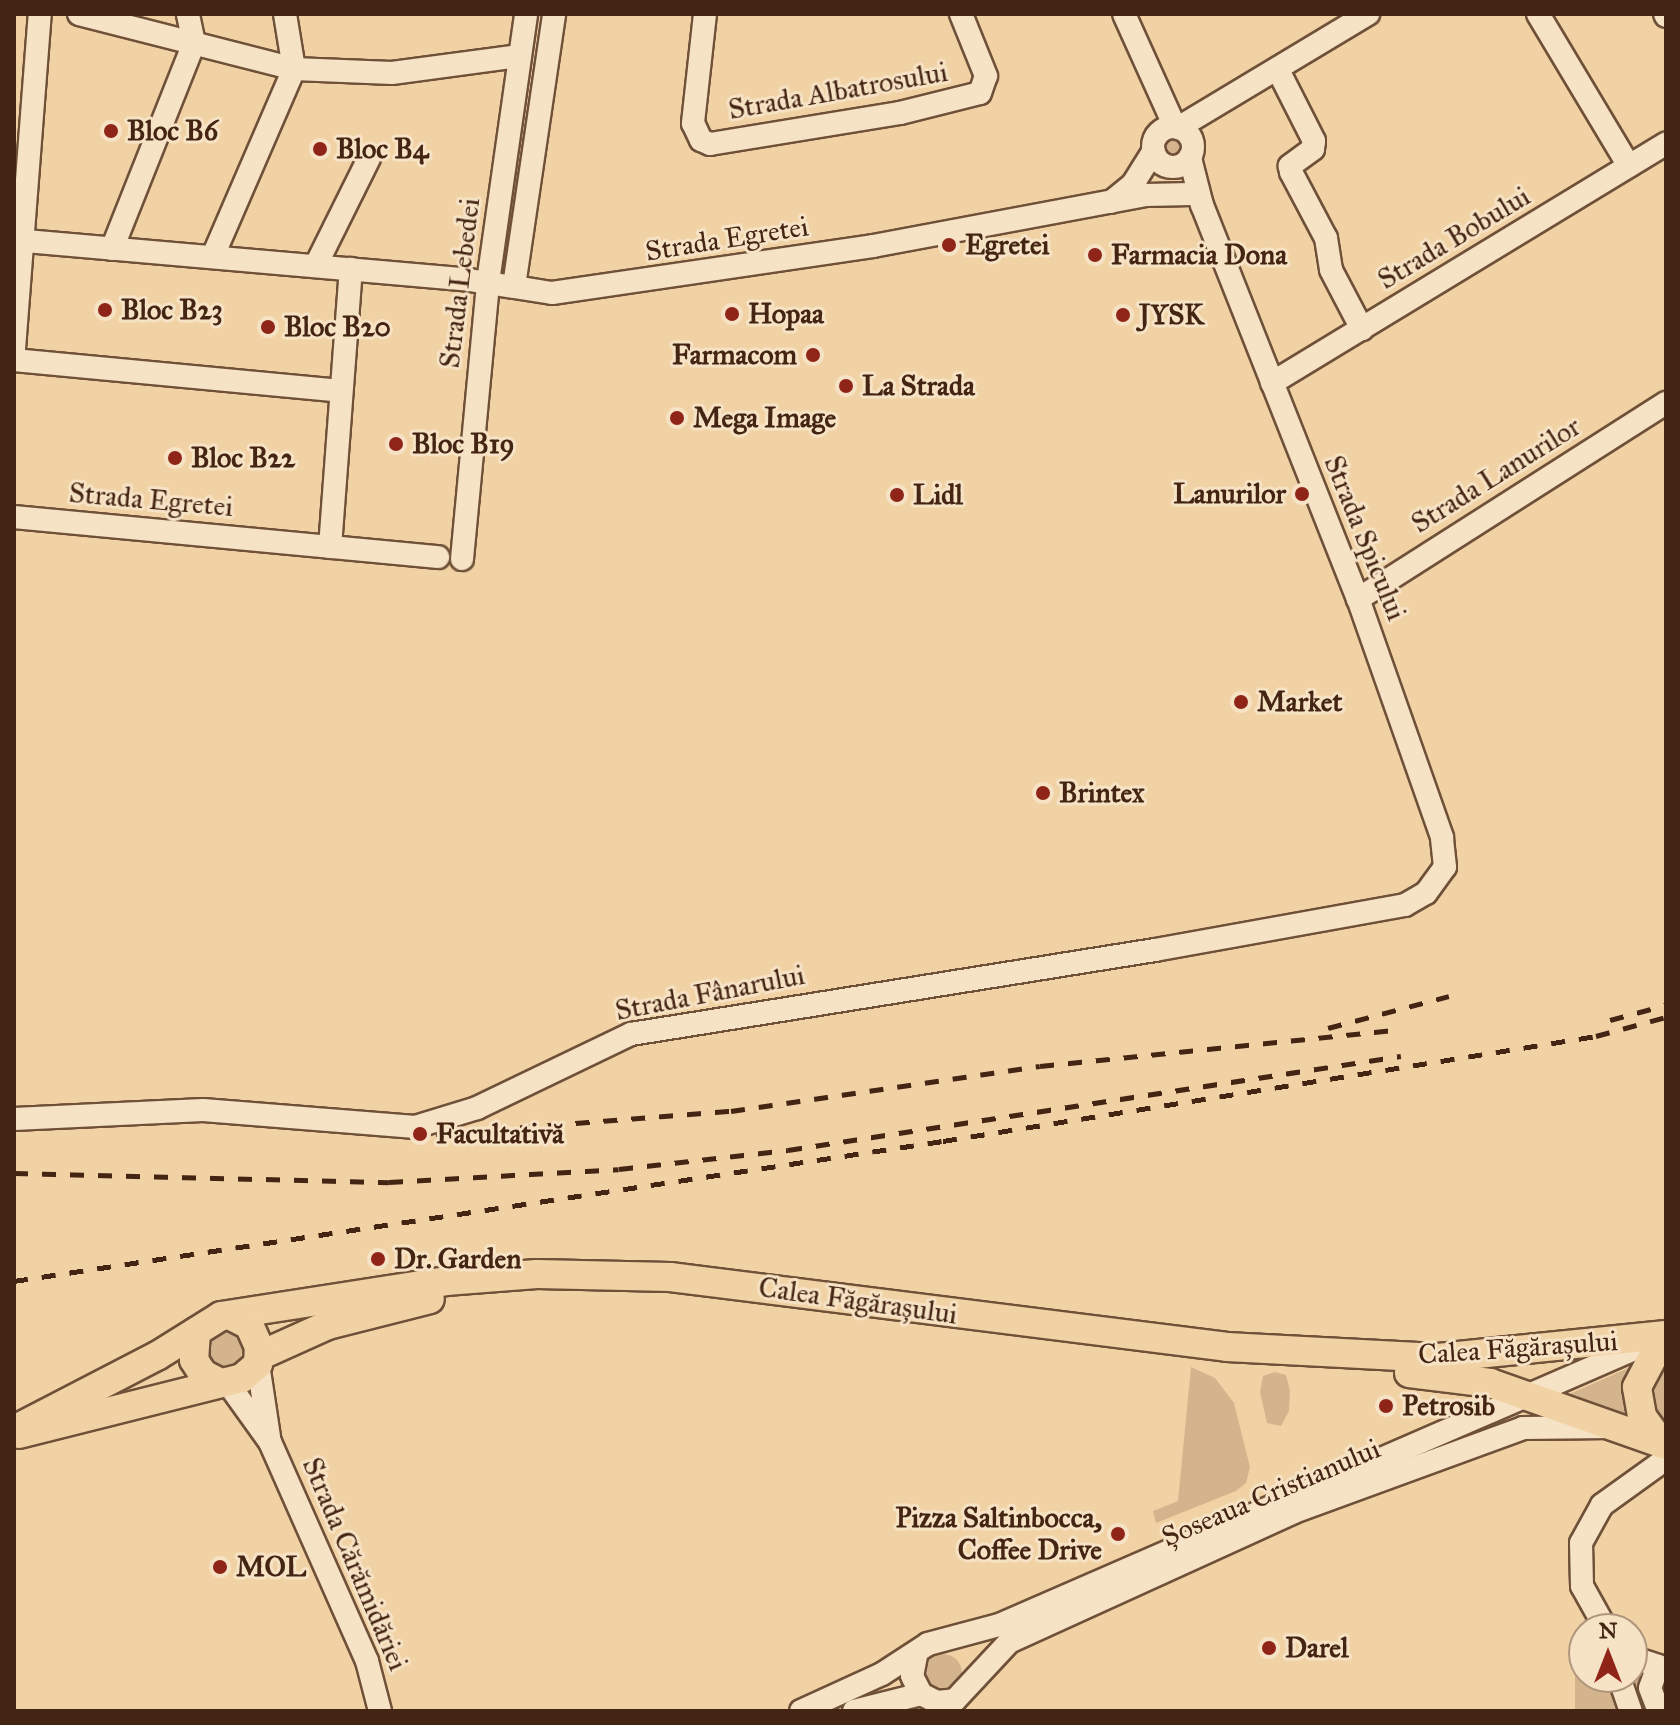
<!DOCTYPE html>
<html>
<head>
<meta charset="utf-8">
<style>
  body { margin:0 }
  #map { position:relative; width:1680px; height:1725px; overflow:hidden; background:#f1d2a5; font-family:"IM FELL Great Primer",serif }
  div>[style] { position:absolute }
  .green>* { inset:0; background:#d4b48c }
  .round { border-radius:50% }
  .roads { filter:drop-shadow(2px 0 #6f5038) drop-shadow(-2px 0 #6f5038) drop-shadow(0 2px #6f5038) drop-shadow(0 -2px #6f5038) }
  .minor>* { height:22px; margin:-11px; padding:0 11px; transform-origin:11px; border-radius:11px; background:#f6e2c4 }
  .minor>.ring { margin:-11px; padding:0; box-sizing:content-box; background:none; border:22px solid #f6e2c4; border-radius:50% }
  .major>* { height:28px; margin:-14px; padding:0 14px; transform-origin:14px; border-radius:14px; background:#f1d2a5 }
  .rail>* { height:5px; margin-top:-2.5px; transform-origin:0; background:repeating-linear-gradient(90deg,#442413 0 14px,transparent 0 28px) }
  .dots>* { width:22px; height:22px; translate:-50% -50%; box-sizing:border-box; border:4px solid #f6e2c4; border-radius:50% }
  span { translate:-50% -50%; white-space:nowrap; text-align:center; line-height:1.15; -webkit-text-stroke:6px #f6e2c4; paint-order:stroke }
  .street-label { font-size:28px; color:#442413 }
  .poi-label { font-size:28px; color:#442413; font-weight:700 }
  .left { translate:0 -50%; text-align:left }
  .right { translate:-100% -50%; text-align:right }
  .frame { position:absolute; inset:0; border:16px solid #442413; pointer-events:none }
  .north { position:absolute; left:1568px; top:1613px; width:80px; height:80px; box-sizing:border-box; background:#f6e2c4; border:2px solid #af967d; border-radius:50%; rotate:0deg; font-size:22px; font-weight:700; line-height:32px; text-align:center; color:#442413 }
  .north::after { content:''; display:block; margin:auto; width:28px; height:36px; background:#8f2418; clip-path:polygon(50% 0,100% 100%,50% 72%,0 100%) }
</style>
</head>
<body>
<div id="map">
  <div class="green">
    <i class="round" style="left:1161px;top:135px;width:24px;height:24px"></i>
    <i class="round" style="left:208px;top:1333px;width:34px;height:34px"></i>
    <i style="clip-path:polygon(1666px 1359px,1666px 1430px,1649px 1411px,1652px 1369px)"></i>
    <i style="clip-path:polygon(1633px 1366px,1637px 1422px,1565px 1396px)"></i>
    <i style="clip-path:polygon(1191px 1367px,1215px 1378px,1234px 1403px,1250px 1467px,1246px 1483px,1236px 1491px,1156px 1523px,1153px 1511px,1178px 1501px)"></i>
    <i style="clip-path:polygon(1275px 1372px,1286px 1375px,1290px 1391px,1289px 1411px,1281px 1426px,1267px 1423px,1260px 1392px,1263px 1376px)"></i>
    <i class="round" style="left:924px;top:1654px;width:38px;height:38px"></i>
    <i style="clip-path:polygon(1575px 1662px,1584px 1662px,1584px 1677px,1632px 1677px,1632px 1663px,1666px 1669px,1666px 1711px,1575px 1711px)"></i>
  </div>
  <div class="roads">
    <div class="minor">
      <i style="left:79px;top:14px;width:222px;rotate:14.3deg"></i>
      <i style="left:294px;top:69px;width:98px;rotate:2.3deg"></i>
      <i style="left:392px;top:73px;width:129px;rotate:-7.6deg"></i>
      <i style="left:705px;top:14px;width:110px;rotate:96.3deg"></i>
      <i style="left:693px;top:123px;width:19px;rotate:65deg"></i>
      <i style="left:701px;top:140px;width:10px;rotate:24deg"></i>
      <i style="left:710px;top:144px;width:193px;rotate:-9.3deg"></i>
      <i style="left:900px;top:113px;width:82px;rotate:-14deg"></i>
      <i style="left:980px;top:93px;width:18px;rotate:-71deg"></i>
      <i style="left:986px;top:76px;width:67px;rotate:-112deg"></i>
      <i style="left:1124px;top:14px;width:124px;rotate:65.7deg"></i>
      <i style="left:1538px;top:14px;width:177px;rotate:59.1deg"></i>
      <i style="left:1665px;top:14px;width:2px;rotate:63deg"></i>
      <i style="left:1278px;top:70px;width:80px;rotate:63.1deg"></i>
      <i style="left:1314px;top:141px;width:8px;rotate:97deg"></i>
      <i style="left:1313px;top:149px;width:29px;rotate:144deg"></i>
      <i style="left:1290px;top:166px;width:6px;rotate:81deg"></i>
      <i style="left:1291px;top:172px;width:75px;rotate:62.1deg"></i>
      <i style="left:1326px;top:238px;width:32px;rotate:81deg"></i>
      <i style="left:1331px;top:270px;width:67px;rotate:62.3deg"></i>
      <i class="ring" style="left:1153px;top:127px;width:18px;height:18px"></i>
      <i style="left:1178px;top:128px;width:222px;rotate:-31deg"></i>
      <i style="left:1111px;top:202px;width:28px;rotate:-39deg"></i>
      <i style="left:1133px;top:184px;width:39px;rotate:-58deg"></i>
      <i style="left:14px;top:240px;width:457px;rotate:5deg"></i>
      <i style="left:469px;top:280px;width:84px;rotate:8.9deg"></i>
      <i style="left:552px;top:293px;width:324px;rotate:-8.3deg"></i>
      <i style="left:873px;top:246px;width:278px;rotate:-10.6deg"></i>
      <i style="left:1146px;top:195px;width:46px;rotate:-1.2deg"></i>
      <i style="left:112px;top:249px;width:222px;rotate:-68.3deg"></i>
      <i style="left:194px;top:43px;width:30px;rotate:-102deg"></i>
      <i style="left:213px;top:256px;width:204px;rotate:-66.6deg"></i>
      <i style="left:294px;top:69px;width:56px;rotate:-99.3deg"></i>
      <i style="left:316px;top:265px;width:119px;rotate:-63.6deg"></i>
      <i style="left:514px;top:286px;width:275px;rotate:-81.6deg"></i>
      <i style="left:14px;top:349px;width:336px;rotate:-85.6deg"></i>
      <i style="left:14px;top:360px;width:328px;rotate:5.4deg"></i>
      <i style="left:1272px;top:383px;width:461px;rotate:-31.3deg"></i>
      <i style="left:14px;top:517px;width:426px;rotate:5.4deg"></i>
      <i style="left:330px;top:547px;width:279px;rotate:-85.7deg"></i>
      <i style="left:462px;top:559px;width:278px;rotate:-84.6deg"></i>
      <i style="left:488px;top:282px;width:271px;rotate:-81.9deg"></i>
      <i style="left:1358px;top:599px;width:365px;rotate:-32.5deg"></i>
      <i style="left:14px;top:1119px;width:189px;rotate:-2.7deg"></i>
      <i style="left:203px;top:1110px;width:213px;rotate:4.6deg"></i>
      <i style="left:415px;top:1127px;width:65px;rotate:-17deg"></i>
      <i style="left:477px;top:1108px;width:171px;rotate:-25.7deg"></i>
      <i style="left:631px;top:1034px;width:531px;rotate:-9.11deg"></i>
      <i style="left:1155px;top:950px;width:254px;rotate:-10.2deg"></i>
      <i style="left:1405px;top:905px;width:24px;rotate:-30deg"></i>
      <i style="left:1426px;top:893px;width:32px;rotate:-54deg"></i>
      <i style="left:1445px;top:867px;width:30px;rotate:-96deg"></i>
      <i style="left:1442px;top:837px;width:252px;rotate:-109.4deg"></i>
      <i style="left:1358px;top:599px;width:424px;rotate:-111.6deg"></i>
      <i style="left:1202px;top:205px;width:49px;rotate:-104.3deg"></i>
      <i style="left:258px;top:1364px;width:74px;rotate:81.4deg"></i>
      <i style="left:227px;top:1382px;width:74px;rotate:54.4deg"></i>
      <i style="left:270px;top:1442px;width:240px;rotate:66.1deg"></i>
      <i style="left:367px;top:1661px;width:52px;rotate:75.4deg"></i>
      <i style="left:1606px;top:1629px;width:49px;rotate:-119.2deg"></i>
      <i style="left:1582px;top:1586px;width:43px;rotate:-91.3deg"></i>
      <i style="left:1581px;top:1543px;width:43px;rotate:-61.1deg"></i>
      <i style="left:1602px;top:1505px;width:79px;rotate:-35.7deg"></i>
      <i style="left:916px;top:1656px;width:20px;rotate:101deg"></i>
      <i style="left:912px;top:1676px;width:20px;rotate:63deg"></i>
      <i style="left:921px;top:1694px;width:18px;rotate:27deg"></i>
      <i style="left:937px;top:1702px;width:18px;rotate:-6deg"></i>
      <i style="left:955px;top:1700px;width:79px;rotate:-47deg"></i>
      <i style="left:1009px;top:1642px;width:313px;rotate:-24.5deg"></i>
      <i style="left:1294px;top:1512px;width:244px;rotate:-20.1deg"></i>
      <i style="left:1523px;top:1428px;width:87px;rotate:-0.7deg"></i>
      <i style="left:1634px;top:1658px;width:25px;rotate:18deg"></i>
      <i style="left:1658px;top:1666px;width:23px;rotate:110deg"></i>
      <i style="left:1650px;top:1688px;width:25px;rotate:69deg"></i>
      <i style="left:1619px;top:1677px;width:36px;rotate:71deg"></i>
      <i style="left:801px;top:1711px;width:89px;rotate:-24.6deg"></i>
      <i style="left:882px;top:1674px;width:55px;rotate:-33.1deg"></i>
      <i style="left:928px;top:1644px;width:73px;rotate:-15deg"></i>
      <i style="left:999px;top:1625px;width:713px;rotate:-23.47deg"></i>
      <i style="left:854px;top:1711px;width:69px;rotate:-14.2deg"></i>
    </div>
    <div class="major">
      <i style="left:196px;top:1332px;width:28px;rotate:94deg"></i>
      <i style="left:194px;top:1360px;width:17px;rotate:57deg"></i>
      <i style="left:203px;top:1374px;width:18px;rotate:27deg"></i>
      <i style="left:259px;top:1356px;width:76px;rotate:-24.2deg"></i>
      <i style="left:328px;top:1325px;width:105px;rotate:-14.3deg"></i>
      <i style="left:1409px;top:1373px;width:82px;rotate:7deg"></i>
      <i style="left:1490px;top:1383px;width:187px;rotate:19.4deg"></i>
      <i style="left:14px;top:1430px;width:161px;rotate:-27.4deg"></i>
      <i style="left:157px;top:1356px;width:75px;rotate:-32deg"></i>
      <i style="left:221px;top:1316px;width:228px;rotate:-8.8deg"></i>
      <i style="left:446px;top:1281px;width:91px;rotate:-4.4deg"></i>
      <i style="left:537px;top:1274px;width:133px;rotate:1.3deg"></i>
      <i style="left:670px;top:1277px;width:561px;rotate:7.16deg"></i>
      <i style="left:1227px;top:1347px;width:211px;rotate:3deg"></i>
      <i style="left:1438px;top:1358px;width:229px;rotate:-5.8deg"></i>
      <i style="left:19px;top:1434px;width:230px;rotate:-14.1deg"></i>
      <i style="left:242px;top:1378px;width:21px;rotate:-41deg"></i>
      <i style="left:258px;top:1364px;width:17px;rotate:-87deg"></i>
      <i style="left:259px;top:1347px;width:24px;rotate:-114deg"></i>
      <i style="left:249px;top:1325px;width:20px;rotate:-153deg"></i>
      <i style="left:1662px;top:1444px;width:34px;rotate:-126deg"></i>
      <i style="left:1642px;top:1416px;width:29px;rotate:-100deg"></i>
      <i style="left:1637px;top:1387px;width:58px;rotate:-62.1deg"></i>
    </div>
  </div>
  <div class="rail">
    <i style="left:1610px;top:1020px;width:58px;rotate:-15deg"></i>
    <i style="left:1328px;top:1028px;width:125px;rotate:-14.8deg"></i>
    <i style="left:436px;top:1134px;width:296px;rotate:-4.5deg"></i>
    <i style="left:731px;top:1111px;width:312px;rotate:-8.3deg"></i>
    <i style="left:1040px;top:1066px;width:358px;rotate:-5.8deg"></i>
    <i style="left:14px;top:1173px;width:375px;rotate:1.4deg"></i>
    <i style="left:389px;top:1182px;width:230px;rotate:-3.2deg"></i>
    <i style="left:619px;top:1169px;width:170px;rotate:-6.4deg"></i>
    <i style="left:788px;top:1150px;width:620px;rotate:-8.72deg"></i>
    <i style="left:14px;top:1281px;width:939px;rotate:-8.57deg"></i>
    <i style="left:943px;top:1141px;width:661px;rotate:-9.13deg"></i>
    <i style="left:1596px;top:1036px;width:73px;rotate:-15.2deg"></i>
  </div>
  <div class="dots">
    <i style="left:111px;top:131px;background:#8f2418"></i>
    <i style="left:320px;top:149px;background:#8f2418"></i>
    <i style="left:949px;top:245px;background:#8f2418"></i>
    <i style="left:1095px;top:255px;background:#8f2418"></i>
    <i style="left:105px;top:310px;background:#8f2418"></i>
    <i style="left:732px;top:314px;background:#8f2418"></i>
    <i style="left:1123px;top:315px;background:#8f2418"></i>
    <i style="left:268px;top:327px;background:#8f2418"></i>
    <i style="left:813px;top:355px;background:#8f2418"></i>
    <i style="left:846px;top:386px;background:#8f2418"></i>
    <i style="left:677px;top:418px;background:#8f2418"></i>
    <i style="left:396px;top:444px;background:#8f2418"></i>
    <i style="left:175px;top:458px;background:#8f2418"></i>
    <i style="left:1302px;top:494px;background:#8f2418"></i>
    <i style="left:897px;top:495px;background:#8f2418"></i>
    <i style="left:1241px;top:702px;background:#8f2418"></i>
    <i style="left:1043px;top:793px;background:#8f2418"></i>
    <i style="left:420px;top:1134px;background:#8f2418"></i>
    <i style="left:378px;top:1259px;background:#8f2418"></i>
    <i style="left:1386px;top:1406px;background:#8f2418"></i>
    <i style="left:1118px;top:1534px;background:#8f2418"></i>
    <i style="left:220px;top:1567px;background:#8f2418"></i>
    <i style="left:1269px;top:1648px;background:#8f2418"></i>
  </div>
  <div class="street-label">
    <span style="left:838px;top:91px;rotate:-10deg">Strada Albatrosului</span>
    <span style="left:1454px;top:238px;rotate:-31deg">Strada Bobului</span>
    <span style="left:727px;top:239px;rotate:-9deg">Strada Egretei</span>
    <span style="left:460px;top:283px;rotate:-83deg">Strada Lebedei</span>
    <span style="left:1496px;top:475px;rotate:-32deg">Strada Lanurilor</span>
    <span style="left:151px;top:500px;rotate:5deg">Strada Egretei</span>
    <span style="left:1365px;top:538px;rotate:68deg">Strada Spicului</span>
    <span style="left:710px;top:993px;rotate:-11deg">Strada Fânarului</span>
    <span style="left:858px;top:1301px;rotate:8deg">Calea Făgărașului</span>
    <span style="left:1518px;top:1348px;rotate:-4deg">Calea Făgărașului</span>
    <span style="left:1271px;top:1493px;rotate:-23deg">Șoseaua Cristianului</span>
    <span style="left:355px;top:1564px;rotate:67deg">Strada Cărămidăriei</span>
  </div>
  <div class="poi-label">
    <span class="left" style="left:127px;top:131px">Bloc B6</span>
    <span class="left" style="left:336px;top:149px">Bloc B4</span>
    <span class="left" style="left:965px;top:245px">Egretei</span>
    <span class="left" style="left:1111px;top:255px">Farmacia Dona</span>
    <span class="left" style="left:121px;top:310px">Bloc B23</span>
    <span class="left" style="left:748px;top:314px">Hopaa</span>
    <span class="left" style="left:1139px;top:315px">JYSK</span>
    <span class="left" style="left:284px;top:327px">Bloc B20</span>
    <span class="right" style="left:797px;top:355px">Farmacom</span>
    <span class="left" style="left:862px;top:386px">La Strada</span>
    <span class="left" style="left:693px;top:418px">Mega Image</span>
    <span class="left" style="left:412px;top:444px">Bloc B19</span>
    <span class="left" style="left:191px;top:458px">Bloc B22</span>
    <span class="right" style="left:1286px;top:494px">Lanurilor</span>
    <span class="left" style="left:913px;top:495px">Lidl</span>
    <span class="left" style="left:1257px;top:702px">Market</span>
    <span class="left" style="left:1059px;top:793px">Brintex</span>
    <span class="left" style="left:436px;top:1134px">Facultativă</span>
    <span class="left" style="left:394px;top:1259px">Dr. Garden</span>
    <span class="left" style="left:1402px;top:1406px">Petrosib</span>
    <span class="right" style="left:1102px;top:1534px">Pizza Saltinbocca,<br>Coffee Drive</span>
    <span class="left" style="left:236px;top:1567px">MOL</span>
    <span class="left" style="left:1285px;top:1648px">Darel</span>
  </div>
  <div class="frame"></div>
  <div class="north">N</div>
</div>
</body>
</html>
